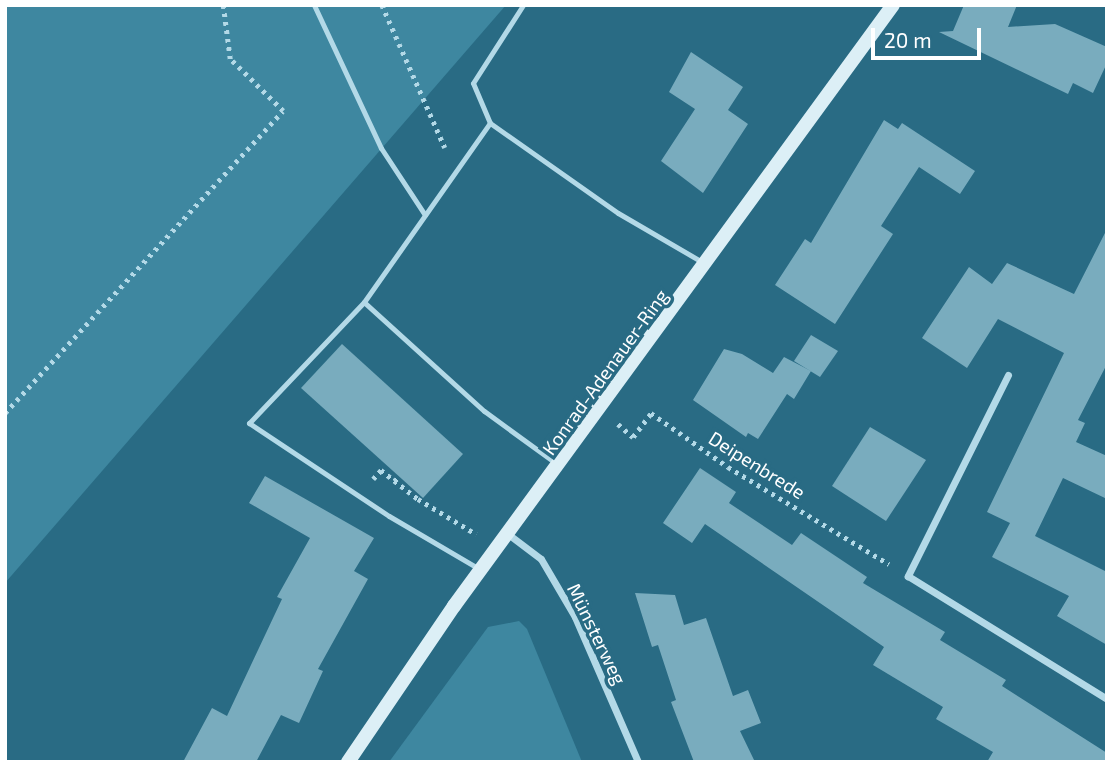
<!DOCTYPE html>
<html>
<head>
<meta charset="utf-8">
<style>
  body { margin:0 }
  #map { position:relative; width:1112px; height:767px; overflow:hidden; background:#296b84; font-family:"Exo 2",sans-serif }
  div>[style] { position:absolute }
  .green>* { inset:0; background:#3e87a0 }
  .building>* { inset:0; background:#79acbe }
  .path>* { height:4.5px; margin-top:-2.25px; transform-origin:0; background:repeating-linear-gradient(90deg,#b3d9e7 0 3.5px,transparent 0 8.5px) }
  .lane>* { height:5px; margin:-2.5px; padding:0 2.5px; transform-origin:2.5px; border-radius:2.5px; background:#b3d9e7 }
  .street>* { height:7px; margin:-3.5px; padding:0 3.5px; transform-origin:3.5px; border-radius:3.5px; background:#b3d9e7 }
  .secondary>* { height:14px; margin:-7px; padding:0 7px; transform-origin:7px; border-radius:7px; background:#dceff6 }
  span { translate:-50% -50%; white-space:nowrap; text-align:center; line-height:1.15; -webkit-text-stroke:7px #296b84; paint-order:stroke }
  .street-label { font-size:19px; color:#fff }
  .frame { position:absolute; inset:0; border:7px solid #fff; pointer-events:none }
  .scale { position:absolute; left:871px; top:28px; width:110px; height:32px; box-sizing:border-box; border:4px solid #fff; border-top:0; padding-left:9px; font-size:21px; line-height:24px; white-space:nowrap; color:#fff; -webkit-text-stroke:5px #296b84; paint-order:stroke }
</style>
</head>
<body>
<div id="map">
  <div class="green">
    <i style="clip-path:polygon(5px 5px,506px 5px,5px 583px)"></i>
    <i style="clip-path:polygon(519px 621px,527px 629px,582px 762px,389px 762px,488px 627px)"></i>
  </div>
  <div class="building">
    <i style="clip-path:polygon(964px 5px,1017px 5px,1008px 27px,1055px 24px,1107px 47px,1107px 63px,1093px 93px,1073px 83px,1068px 94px,939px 32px,953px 31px)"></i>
    <i style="clip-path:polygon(691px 52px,743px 87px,728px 110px,748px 124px,703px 193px,661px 161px,695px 109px,669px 92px)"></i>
    <i style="clip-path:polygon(884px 120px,898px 129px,902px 123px,975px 171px,960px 194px,919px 167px,881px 226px,893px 234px,835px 324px,775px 285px,805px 239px,811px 243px)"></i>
    <i style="clip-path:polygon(1107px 229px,1107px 364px,1078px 420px,1085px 423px,1076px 442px,1107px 456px,1107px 499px,1063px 478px,1035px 536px,1107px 572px,1107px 645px,1057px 616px,1069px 596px,992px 557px,1010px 523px,987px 512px,1064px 353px,998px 319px,967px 368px,922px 338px,969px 267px,992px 284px,1007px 263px,1074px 294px)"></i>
    <i style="clip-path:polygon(811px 335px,838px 351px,820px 377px,794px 361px)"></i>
    <i style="clip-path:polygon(342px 344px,463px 454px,423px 498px,301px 388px)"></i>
    <i style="clip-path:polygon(724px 349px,742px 354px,773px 373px,784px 357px,811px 371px,794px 399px,787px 394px,758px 439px,748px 433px,746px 437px,693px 400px)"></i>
    <i style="clip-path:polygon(870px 427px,926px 460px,886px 521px,832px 486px)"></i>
    <i style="clip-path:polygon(700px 468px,736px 492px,729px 503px,792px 545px,801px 533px,867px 577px,863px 583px,945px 632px,940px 640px,1006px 680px,1002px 686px,1107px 753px,1107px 762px,987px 762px,993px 752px,936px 719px,943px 707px,873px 665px,884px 647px,705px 524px,692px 543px,663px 523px)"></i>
    <i style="clip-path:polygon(265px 476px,374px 538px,354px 571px,368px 579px,318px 669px,323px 671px,299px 723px,281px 715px,256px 762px,183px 762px,212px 708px,227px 716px,282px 599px,277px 597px,310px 538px,249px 503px)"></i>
    <i style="clip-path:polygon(635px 593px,675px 595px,684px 625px,706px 618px,733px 696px,748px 690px,761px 723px,740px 731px,755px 762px,694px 762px,671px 702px,676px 700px,658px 645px,652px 647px)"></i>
  </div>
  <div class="path">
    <i style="left:382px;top:5px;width:156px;rotate:66.2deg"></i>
    <i style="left:5px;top:413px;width:410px;rotate:-47.4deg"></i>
    <i style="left:283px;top:111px;width:74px;rotate:-135.5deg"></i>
    <i style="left:230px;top:59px;width:54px;rotate:-97.4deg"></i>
    <i style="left:618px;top:424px;width:20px;rotate:41deg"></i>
    <i style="left:633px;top:437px;width:30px;rotate:-53deg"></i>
    <i style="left:651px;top:413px;width:94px;rotate:35deg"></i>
    <i style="left:728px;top:467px;width:188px;rotate:31.1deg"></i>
    <i style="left:373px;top:479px;width:12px;rotate:-48deg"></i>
    <i style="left:381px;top:470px;width:47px;rotate:38.1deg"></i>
    <i style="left:418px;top:499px;width:68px;rotate:31.1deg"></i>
    <i style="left:394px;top:481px;width:8px;rotate:-40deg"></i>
  </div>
  <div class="lane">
    <i style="left:314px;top:5px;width:158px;rotate:64.9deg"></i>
    <i style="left:381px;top:148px;width:80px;rotate:56.7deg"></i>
    <i style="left:490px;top:123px;width:43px;rotate:-113deg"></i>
    <i style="left:473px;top:83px;width:93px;rotate:-57.3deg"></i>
    <i style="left:364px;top:302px;width:167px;rotate:133.5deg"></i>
    <i style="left:249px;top:423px;width:168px;rotate:33.6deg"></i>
    <i style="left:389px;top:516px;width:107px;rotate:30.4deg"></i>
    <i style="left:557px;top:464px;width:90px;rotate:-144deg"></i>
    <i style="left:484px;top:411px;width:162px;rotate:-137.8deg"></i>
    <i style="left:364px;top:302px;width:219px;rotate:-54.9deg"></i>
    <i style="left:490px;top:123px;width:156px;rotate:35.1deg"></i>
    <i style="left:618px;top:213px;width:99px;rotate:30.2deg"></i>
  </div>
  <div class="street">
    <i style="left:1008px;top:375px;width:225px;rotate:116.5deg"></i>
    <i style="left:908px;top:576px;width:234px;rotate:31.7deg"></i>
    <i style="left:508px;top:534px;width:41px;rotate:37.1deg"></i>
    <i style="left:541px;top:559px;width:67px;rotate:59.6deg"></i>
    <i style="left:575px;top:617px;width:158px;rotate:66.5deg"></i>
  </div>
  <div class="secondary">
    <i style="left:348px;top:762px;width:189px;rotate:-55.8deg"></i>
    <i style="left:454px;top:606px;width:744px;rotate:-53.85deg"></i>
  </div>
  <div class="street-label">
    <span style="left:605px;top:372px;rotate:-54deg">Konrad-Adenauer-Ring</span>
    <span style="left:757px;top:465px;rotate:32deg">Deipenbrede</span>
    <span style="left:597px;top:634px;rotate:64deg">Münsterweg</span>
  </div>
  <div class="frame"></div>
  <div class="scale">20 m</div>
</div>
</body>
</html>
